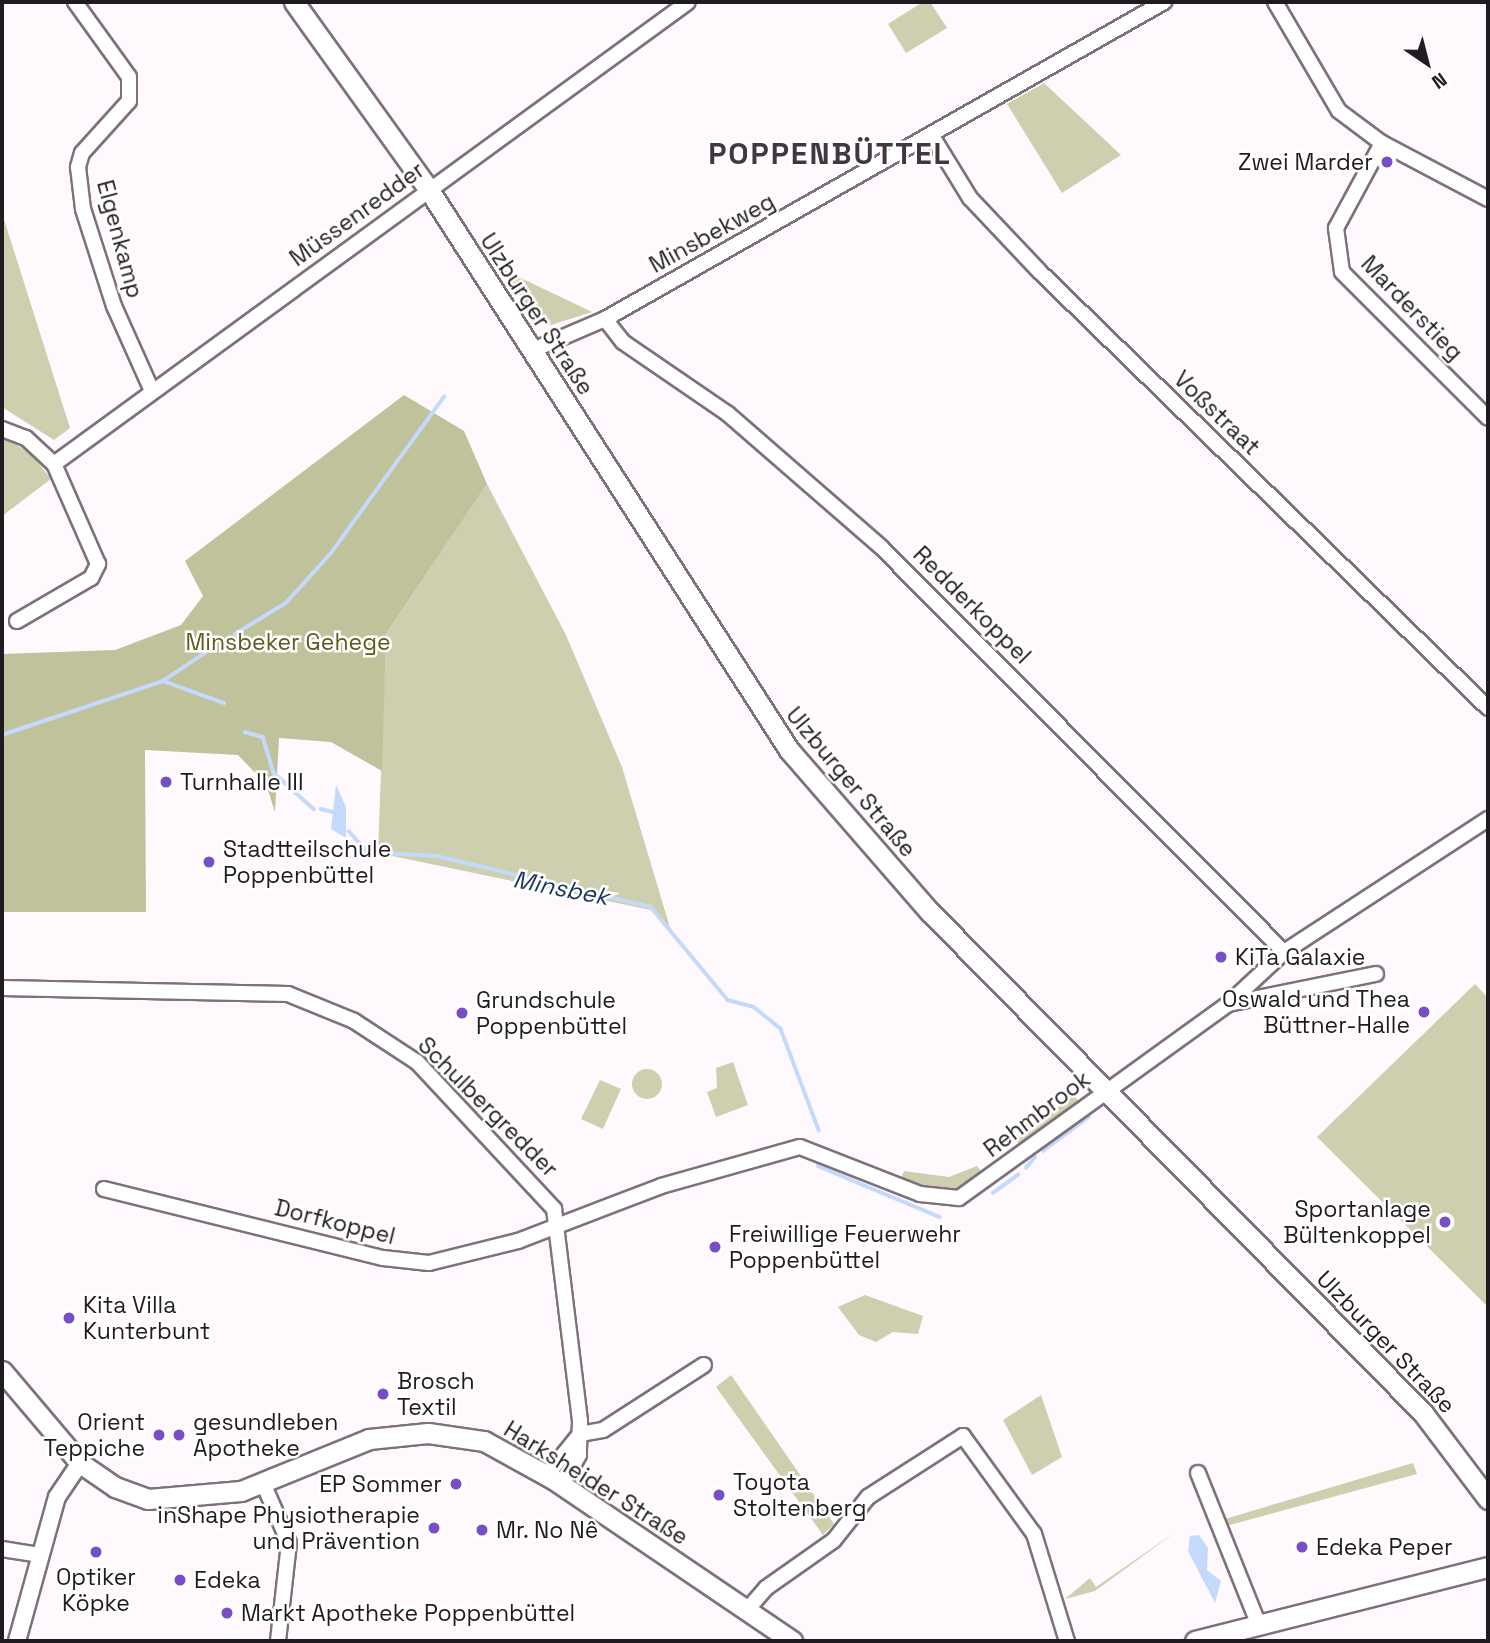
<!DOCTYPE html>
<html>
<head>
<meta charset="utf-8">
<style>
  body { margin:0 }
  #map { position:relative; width:1490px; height:1643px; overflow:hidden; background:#fff9fe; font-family:"Space Grotesk",sans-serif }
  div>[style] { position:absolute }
  .green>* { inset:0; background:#cdcfae }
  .round { border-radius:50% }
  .forest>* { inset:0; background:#bfc29b }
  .water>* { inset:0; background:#c4dafc }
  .stream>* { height:3.5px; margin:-1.75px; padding:0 1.75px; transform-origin:1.75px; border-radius:1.75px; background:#c4dafc }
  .roads { filter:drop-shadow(2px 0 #7e717c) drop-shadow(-2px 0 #7e717c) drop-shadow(0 2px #7e717c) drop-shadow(0 -2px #7e717c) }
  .minor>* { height:14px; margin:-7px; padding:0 7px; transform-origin:7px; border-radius:7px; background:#fff }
  .tertiary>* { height:16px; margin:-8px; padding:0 8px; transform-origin:8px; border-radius:8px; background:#fff }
  .secondary>* { height:19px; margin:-9.5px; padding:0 9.5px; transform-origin:9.5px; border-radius:9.5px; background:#fff }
  .dots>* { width:19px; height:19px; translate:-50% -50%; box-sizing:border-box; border:4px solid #fff; border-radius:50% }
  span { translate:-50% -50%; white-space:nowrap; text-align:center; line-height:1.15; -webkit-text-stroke:5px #fff; paint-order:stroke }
  .poi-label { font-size:23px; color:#201b20 }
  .right { translate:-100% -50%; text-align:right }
  .left { translate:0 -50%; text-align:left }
  .street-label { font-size:23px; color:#201b20 }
  .park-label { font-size:23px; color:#5a5b1e }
  .water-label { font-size:24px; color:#18345e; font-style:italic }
  .district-label { font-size:30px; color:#423740; font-weight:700; letter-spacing:2px }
  .frame { position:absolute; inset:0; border:4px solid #201b20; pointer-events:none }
  .north { position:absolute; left:1392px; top:28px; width:70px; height:70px; -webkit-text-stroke:5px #fff; paint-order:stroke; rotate:145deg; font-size:19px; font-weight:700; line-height:28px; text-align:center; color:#201b20 }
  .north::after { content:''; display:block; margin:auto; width:24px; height:32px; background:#201b20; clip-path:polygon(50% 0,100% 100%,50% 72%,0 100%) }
</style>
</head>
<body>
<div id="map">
  <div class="green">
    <i style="clip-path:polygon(923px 2px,930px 2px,947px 28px,906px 53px,888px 24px)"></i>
    <i style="clip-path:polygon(1044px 83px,1121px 155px,1062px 193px,1007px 104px)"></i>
    <i style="clip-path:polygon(2px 213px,70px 428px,54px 440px,2px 407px)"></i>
    <i style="clip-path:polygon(500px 268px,592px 312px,551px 325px,539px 322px)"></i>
    <i style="clip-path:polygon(2px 434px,33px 456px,51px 479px,2px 516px)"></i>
    <i style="clip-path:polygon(487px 484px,566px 635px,622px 767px,671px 931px,651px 910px,378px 853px,386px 634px)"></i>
    <i style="clip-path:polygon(1475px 984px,1488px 998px,1488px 1307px,1317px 1137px)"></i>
    <i style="clip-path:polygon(733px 1062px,748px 1105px,716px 1117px,707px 1092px,717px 1088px,716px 1068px)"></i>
    <i class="round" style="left:632px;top:1069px;width:30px;height:30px"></i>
    <i style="clip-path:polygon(600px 1080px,621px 1089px,603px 1129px,581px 1119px)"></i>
    <i style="clip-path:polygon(1074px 1095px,1079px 1102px,1020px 1145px,1016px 1140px)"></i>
    <i style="clip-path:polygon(977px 1166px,982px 1173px,956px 1193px,937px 1194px,901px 1178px,904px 1171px,949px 1177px)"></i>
    <i style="clip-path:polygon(865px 1295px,923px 1316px,918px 1334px,893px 1332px,876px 1342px,859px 1335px,838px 1307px)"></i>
    <i style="clip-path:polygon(731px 1375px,834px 1524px,823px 1535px,716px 1387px)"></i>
    <i style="clip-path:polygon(1041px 1395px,1062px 1457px,1032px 1475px,1003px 1420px)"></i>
    <i style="clip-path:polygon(1413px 1463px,1417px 1474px,1226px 1526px,1225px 1519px)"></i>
    <i style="clip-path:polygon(1177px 1531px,1095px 1591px,1065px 1599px,1090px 1578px,1096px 1587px)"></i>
  </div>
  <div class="forest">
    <i style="clip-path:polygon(404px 395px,464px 431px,487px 484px,386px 634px,382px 771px,331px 742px,279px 738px,275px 812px,266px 784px,238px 755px,145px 750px,146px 912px,2px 912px,2px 654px,115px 650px,181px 625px,203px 596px,185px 561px)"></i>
  </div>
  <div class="water">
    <i style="clip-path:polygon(336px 785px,346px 807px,346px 838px,331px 829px)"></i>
    <i style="clip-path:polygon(1199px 1535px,1208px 1548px,1207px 1570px,1221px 1581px,1215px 1603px,1188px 1551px,1190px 1536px)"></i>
  </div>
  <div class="stream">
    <i style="left:235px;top:634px;width:60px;rotate:-31.3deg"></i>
    <i style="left:286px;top:603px;width:67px;rotate:-48deg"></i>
    <i style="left:331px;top:553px;width:193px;rotate:-54.1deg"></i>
    <i style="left:163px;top:681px;width:50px;rotate:-33.7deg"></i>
    <i style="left:245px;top:732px;width:19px;rotate:16deg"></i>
    <i style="left:263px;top:737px;width:38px;rotate:73deg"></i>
    <i style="left:274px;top:773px;width:54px;rotate:42deg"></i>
    <i style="left:2px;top:735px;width:170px;rotate:-18.5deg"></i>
    <i style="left:163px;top:681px;width:65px;rotate:19.8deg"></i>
    <i style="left:321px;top:809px;width:16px;rotate:14deg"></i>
    <i style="left:349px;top:831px;width:28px;rotate:49deg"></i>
    <i style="left:367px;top:852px;width:70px;rotate:3.3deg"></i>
    <i style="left:437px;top:856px;width:220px;rotate:13.4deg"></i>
    <i style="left:651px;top:907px;width:121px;rotate:50.4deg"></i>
    <i style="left:728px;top:1000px;width:27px;rotate:15deg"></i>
    <i style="left:754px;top:1007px;width:35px;rotate:39deg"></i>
    <i style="left:781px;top:1029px;width:108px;rotate:69.4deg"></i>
    <i style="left:1043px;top:1151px;width:57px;rotate:-36.5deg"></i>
    <i style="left:818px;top:1166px;width:132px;rotate:22.7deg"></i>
    <i style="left:1026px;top:1168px;width:14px;rotate:-51deg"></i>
    <i style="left:993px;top:1193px;width:31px;rotate:-36deg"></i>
  </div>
  <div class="roads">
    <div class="minor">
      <i style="left:75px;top:2px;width:92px;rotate:54.2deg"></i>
      <i style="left:129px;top:77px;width:24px;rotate:90deg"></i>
      <i style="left:129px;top:101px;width:70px;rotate:132.1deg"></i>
      <i style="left:82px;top:153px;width:15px;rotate:106deg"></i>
      <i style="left:78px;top:167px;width:42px;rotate:83.2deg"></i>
      <i style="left:83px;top:209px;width:102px;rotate:72.3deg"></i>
      <i style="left:114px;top:306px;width:93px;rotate:65.9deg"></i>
      <i style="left:1275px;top:2px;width:126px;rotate:59.6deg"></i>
      <i style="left:1339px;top:111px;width:54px;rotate:36.7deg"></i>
      <i style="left:1382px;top:143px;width:120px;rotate:27.8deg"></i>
      <i style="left:932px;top:136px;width:73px;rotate:58.5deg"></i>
      <i style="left:970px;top:198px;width:102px;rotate:46.6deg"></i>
      <i style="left:1040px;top:272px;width:625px;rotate:44.22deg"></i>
      <i style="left:1382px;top:143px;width:97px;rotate:118.4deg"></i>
      <i style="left:1336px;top:228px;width:44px;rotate:82.2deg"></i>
      <i style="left:1342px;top:272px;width:206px;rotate:45deg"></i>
      <i style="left:605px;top:319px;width:29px;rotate:52deg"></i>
      <i style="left:623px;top:342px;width:127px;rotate:34.4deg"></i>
      <i style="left:728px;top:414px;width:203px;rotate:41deg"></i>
      <i style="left:881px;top:547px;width:571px;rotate:45.14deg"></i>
      <i style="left:533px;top:350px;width:78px;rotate:-23.3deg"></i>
      <i style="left:605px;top:319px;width:643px;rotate:-29.56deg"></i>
      <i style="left:2px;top:429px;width:26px;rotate:21deg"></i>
      <i style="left:26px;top:438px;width:38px;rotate:43deg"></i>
      <i style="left:17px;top:621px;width:86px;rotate:-30.2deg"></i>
      <i style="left:91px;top:578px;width:16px;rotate:-63deg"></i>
      <i style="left:98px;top:564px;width:109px;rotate:-113.7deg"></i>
      <i style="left:54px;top:464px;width:784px;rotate:-36.08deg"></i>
      <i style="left:2px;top:988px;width:286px;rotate:1.2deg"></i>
      <i style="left:288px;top:994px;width:71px;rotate:22.2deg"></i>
      <i style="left:354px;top:1021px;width:75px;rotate:33.1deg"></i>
      <i style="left:417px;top:1062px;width:201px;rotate:47deg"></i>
      <i style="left:554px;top:1209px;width:214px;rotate:83deg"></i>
      <i style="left:580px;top:1421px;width:34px;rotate:92deg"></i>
      <i style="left:579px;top:1455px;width:34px;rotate:120deg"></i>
      <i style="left:1228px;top:1004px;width:151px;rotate:-11.5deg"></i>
      <i style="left:104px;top:1189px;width:287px;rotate:13.9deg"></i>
      <i style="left:383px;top:1258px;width:46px;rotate:6.2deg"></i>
      <i style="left:429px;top:1263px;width:92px;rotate:-13.9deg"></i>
      <i style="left:518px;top:1241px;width:153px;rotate:-21deg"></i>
      <i style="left:661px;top:1186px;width:144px;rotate:-15.7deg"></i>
      <i style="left:800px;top:1147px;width:129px;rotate:21.4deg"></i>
      <i style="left:920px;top:1194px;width:39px;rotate:6deg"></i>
      <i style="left:959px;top:1198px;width:332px;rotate:-35.8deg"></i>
      <i style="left:1228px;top:1004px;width:76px;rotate:-42.9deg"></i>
      <i style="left:1284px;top:952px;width:244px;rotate:-33.1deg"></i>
      <i style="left:580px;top:1434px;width:23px;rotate:-10deg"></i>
      <i style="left:603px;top:1430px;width:120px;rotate:-32.8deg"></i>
      <i style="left:1198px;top:1473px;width:162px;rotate:68.2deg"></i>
      <i style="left:547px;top:1475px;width:53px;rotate:-51.2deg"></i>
      <i style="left:263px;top:1483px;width:65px;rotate:66.6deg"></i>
      <i style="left:289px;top:1543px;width:99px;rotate:96.4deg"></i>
      <i style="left:2px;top:1549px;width:39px;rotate:9deg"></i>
      <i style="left:747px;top:1610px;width:29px;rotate:-49deg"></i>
      <i style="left:766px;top:1588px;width:83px;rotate:-35.2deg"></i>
      <i style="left:834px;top:1540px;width:55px;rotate:-51.7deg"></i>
      <i style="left:868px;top:1497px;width:113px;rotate:-32.7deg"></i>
      <i style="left:963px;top:1436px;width:121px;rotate:54.1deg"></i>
      <i style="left:1034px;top:1534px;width:112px;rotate:72.9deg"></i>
    </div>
    <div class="tertiary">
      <i style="left:17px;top:1641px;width:149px;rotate:-74.5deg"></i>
      <i style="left:57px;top:1497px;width:41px;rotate:-55.9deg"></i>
    </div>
    <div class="secondary">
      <i style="left:294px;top:2px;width:231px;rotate:54.3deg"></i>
      <i style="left:429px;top:190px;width:666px;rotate:57.26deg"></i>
      <i style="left:789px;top:750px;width:215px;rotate:49deg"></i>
      <i style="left:930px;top:912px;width:703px;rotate:45.46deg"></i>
      <i style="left:1423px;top:1413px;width:108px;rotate:52.9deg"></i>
      <i style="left:2px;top:1371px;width:121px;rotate:49.7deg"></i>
      <i style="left:80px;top:1463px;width:42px;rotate:34.4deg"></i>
      <i style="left:115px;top:1487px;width:35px;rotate:20deg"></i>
      <i style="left:148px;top:1499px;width:93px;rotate:-4.9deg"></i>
      <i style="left:241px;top:1491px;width:138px;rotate:-22.1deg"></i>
      <i style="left:369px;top:1439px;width:59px;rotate:-5.8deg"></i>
      <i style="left:428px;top:1433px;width:57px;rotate:8.1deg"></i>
      <i style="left:484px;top:1441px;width:79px;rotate:28.8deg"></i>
      <i style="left:553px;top:1479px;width:289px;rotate:34.1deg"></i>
      <i style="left:1195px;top:1641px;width:302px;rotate:-14.2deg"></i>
    </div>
  </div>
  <div class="dots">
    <i style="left:1387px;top:162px;background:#774ec6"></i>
    <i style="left:166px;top:782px;background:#774ec6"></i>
    <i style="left:209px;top:862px;background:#774ec6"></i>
    <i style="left:1221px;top:957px;background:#774ec6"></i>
    <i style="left:1424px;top:1012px;background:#774ec6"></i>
    <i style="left:462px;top:1013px;background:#774ec6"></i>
    <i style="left:1445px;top:1222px;background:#774ec6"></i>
    <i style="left:715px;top:1247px;background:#774ec6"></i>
    <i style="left:69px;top:1318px;background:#774ec6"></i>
    <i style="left:383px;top:1394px;background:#774ec6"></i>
    <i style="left:159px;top:1435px;background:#774ec6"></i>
    <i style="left:179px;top:1435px;background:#774ec6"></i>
    <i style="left:456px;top:1484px;background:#774ec6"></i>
    <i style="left:719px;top:1495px;background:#774ec6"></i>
    <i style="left:434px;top:1528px;background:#774ec6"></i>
    <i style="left:482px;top:1530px;background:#774ec6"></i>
    <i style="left:1302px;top:1547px;background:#774ec6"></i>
    <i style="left:96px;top:1552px;background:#774ec6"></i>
    <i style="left:180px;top:1580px;background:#774ec6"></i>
    <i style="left:227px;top:1613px;background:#774ec6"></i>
  </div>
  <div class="poi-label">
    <span class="right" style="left:1373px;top:162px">Zwei Marder</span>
    <span class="left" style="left:180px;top:782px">Turnhalle III</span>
    <span class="left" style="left:223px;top:862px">Stadtteilschule<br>Poppenbüttel</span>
    <span class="left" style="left:1235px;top:957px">KiTa Galaxie</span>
    <span class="right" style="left:1410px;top:1012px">Oswald und Thea<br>Büttner-Halle</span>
    <span class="left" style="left:476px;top:1013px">Grundschule<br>Poppenbüttel</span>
    <span class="right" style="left:1431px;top:1222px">Sportanlage<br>Bültenkoppel</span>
    <span class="left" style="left:729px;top:1247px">Freiwillige Feuerwehr<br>Poppenbüttel</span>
    <span class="left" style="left:83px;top:1318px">Kita Villa<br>Kunterbunt</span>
    <span class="left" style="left:397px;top:1394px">Brosch<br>Textil</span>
    <span class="right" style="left:145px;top:1435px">Orient<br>Teppiche</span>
    <span class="left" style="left:193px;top:1435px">gesundleben<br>Apotheke</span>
    <span class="left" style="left:733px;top:1495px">Toyota<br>Stoltenberg</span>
    <span class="right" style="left:442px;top:1484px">EP Sommer</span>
    <span class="right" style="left:420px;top:1528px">inShape Physiotherapie<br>und Prävention</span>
    <span class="left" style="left:496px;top:1530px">Mr. No Nê</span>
    <span class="left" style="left:1316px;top:1547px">Edeka Peper</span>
    <span style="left:96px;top:1590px">Optiker<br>Köpke</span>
    <span class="left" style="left:194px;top:1580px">Edeka</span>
    <span class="left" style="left:241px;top:1613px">Markt Apotheke Poppenbüttel</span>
  </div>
  <div class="street-label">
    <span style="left:357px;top:214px;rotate:-36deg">Müssenredder</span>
    <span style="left:712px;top:233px;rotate:-29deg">Minsbekweg</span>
    <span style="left:120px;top:239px;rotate:75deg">Elgenkamp</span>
    <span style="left:1412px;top:308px;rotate:46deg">Marderstieg</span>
    <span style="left:537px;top:314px;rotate:57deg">Ulzburger Straße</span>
    <span style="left:1217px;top:413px;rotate:44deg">Voßstraat</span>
    <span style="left:972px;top:605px;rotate:45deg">Redderkoppel</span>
    <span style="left:851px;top:782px;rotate:50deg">Ulzburger Straße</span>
    <span style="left:488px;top:1107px;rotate:45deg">Schulbergredder</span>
    <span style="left:1037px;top:1114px;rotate:-37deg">Rehmbrook</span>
    <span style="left:335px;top:1222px;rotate:14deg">Dorfkoppel</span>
    <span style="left:1386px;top:1342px;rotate:46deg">Ulzburger Straße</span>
    <span style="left:596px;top:1483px;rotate:32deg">Harksheider Straße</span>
  </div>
  <div class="park-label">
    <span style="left:288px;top:642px">Minsbeker Gehege</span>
  </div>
  <div class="water-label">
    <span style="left:561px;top:888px;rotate:11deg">Minsbek</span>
  </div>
  <div class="district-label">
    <span style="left:830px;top:154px">POPPENBÜTTEL</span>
  </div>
  <div class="frame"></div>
  <div class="north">N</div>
</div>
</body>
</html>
